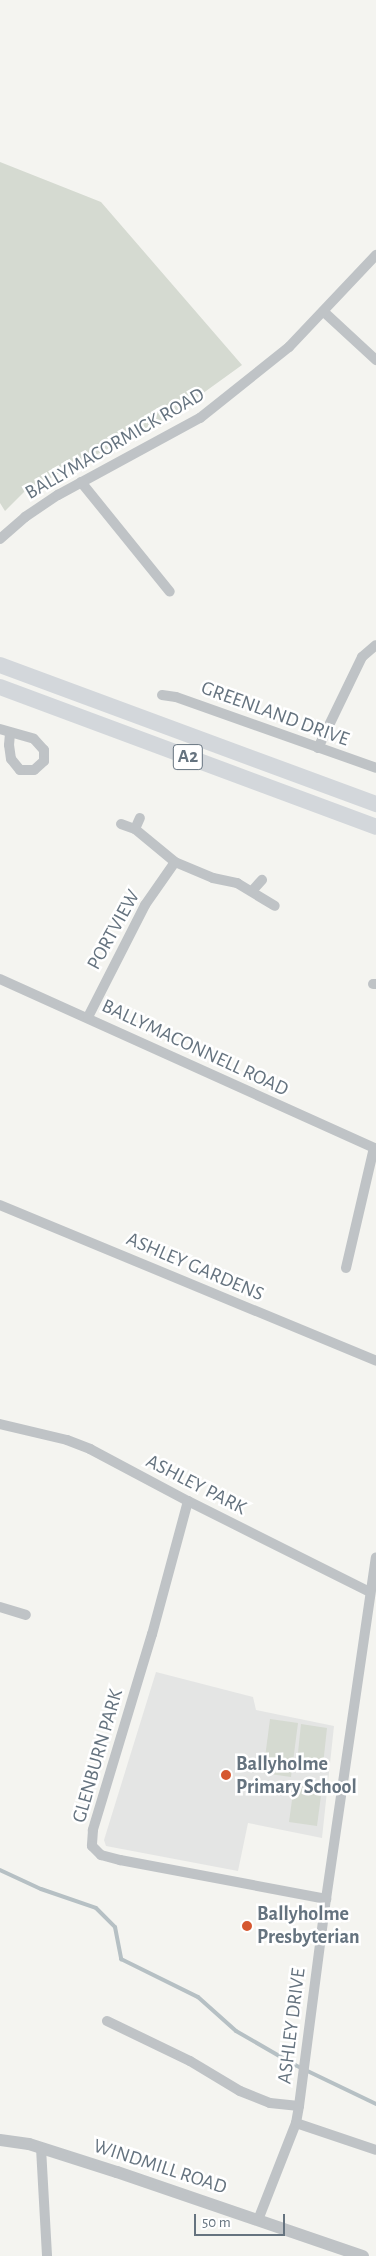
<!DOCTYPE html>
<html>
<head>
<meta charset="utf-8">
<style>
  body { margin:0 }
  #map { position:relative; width:376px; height:2256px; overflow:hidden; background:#f4f4f0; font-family:"Alegreya Sans",sans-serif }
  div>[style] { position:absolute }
  .built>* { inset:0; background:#e4e5e4 }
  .green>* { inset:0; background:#d5dad1 }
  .stream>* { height:4px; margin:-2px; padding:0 2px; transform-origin:2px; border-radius:2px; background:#b6c0c4 }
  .minor>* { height:10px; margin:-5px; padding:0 5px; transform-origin:5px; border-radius:5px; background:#bfc3c6 }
  .tertiary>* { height:12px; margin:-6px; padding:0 6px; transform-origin:6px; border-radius:6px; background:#bfc3c6 }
  .trunk>* { height:16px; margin:-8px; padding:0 8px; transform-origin:8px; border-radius:8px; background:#d3d7db }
  .dots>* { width:14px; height:14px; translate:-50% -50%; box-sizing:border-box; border:2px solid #fff; border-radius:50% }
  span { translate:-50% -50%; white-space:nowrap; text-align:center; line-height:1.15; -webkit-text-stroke:5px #fff; paint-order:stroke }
  .shield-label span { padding:1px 4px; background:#fff; border:1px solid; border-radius:4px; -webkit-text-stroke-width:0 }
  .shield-label { font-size:19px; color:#65737f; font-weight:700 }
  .street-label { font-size:20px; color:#65737f }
  .poi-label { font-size:20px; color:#65737f; font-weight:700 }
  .left { translate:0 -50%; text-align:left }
  .scale { position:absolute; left:194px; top:2214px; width:91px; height:22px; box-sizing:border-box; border:2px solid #65737f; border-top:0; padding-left:6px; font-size:15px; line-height:18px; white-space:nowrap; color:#65737f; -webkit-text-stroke:4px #fff; paint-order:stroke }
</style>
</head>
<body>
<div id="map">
  <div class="built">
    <i style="clip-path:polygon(156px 1672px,253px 1697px,256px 1710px,334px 1726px,322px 1838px,248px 1823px,238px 1871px,106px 1846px,104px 1840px)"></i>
  </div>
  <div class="green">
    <i style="clip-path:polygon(0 162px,101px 202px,242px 365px,170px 417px,25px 491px,5px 511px,0 503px)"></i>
    <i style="clip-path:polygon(270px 1719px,298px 1723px,291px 1777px,263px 1773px)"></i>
    <i style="clip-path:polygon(301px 1724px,327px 1728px,323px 1765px,297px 1762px)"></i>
    <i style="clip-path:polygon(294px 1785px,322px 1788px,317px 1826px,289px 1822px)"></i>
  </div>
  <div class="stream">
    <i style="left:0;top:1870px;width:45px;rotate:24.9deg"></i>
    <i style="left:41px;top:1889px;width:58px;rotate:19.1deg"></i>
    <i style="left:96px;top:1908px;width:27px;rotate:45deg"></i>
    <i style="left:115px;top:1927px;width:33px;rotate:79deg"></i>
    <i style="left:121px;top:1959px;width:86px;rotate:26.3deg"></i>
    <i style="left:198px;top:1997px;width:51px;rotate:41.8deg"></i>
    <i style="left:236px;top:2031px;width:68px;rotate:30deg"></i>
    <i style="left:295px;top:2065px;width:90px;rotate:25.7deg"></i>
  </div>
  <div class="minor">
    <i style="left:324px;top:312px;width:71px;rotate:42.7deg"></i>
    <i style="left:81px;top:482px;width:141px;rotate:51deg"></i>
    <i style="left:0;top:539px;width:33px;rotate:-41deg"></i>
    <i style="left:25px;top:517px;width:40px;rotate:-34deg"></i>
    <i style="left:58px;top:495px;width:162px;rotate:-28.5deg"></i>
    <i style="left:200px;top:418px;width:114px;rotate:-38.6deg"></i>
    <i style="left:289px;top:347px;width:127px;rotate:-46.6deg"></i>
    <i style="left:162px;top:695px;width:14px;rotate:8deg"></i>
    <i style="left:176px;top:697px;width:212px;rotate:19.5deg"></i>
    <i style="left:0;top:729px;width:35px;rotate:16deg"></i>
    <i style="left:34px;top:739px;width:15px;rotate:48deg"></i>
    <i style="left:44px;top:750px;width:11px;rotate:90deg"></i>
    <i style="left:44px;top:761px;width:13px;rotate:138deg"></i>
    <i style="left:34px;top:770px;width:14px;rotate:180deg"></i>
    <i style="left:20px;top:770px;width:14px;rotate:-129deg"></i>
    <i style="left:11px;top:759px;width:14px;rotate:-98deg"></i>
    <i style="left:9px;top:745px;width:12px;rotate:-85deg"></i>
    <i style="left:318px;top:748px;width:101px;rotate:-64.2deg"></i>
    <i style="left:362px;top:657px;width:18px;rotate:-41deg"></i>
    <i style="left:121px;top:824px;width:15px;rotate:20deg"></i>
    <i style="left:135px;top:829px;width:52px;rotate:39.5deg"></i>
    <i style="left:175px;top:862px;width:41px;rotate:22.8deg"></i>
    <i style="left:213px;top:878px;width:25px;rotate:12deg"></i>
    <i style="left:237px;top:883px;width:44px;rotate:31.2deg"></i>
    <i style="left:135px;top:829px;width:12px;rotate:-66deg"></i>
    <i style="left:252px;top:891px;width:15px;rotate:-48deg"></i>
    <i style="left:0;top:979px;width:413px;rotate:24.3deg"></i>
    <i style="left:373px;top:984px;width:3px"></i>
    <i style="left:88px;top:1017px;width:126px;rotate:-63deg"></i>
    <i style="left:145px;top:905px;width:52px;rotate:-55.1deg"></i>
    <i style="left:0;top:1205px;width:407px;rotate:22.5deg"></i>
    <i style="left:346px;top:1268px;width:123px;rotate:-76.9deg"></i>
    <i style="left:0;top:1424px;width:69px;rotate:13.4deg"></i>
    <i style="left:67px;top:1440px;width:25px;rotate:21deg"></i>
    <i style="left:90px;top:1449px;width:111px;rotate:28deg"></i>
    <i style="left:188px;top:1501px;width:203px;rotate:26.6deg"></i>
    <i style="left:188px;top:1501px;width:138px;rotate:105.1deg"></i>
    <i style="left:152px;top:1634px;width:205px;rotate:106.8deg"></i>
    <i style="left:93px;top:1830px;width:16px;rotate:94deg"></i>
    <i style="left:92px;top:1846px;width:13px;rotate:45deg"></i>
    <i style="left:101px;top:1855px;width:20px;rotate:15deg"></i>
    <i style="left:120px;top:1860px;width:210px;rotate:10.7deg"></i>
    <i style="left:0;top:1607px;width:27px;rotate:17deg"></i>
    <i style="left:107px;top:2021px;width:92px;rotate:25.7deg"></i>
    <i style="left:190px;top:2061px;width:58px;rotate:31deg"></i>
    <i style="left:240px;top:2091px;width:32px;rotate:22deg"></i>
    <i style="left:270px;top:2103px;width:29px;rotate:6deg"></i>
    <i style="left:296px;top:2123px;width:84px;rotate:18.6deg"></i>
    <i style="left:41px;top:2148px;width:108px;rotate:86.8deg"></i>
    <i style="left:258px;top:2220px;width:104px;rotate:-68.6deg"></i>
    <i style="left:296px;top:2123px;width:17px;rotate:-80deg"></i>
    <i style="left:299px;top:2106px;width:209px;rotate:-82.6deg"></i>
    <i style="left:326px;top:1899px;width:345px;rotate:-81.7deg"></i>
  </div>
  <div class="tertiary">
    <i style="left:0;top:2140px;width:29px;rotate:8deg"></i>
    <i style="left:29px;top:2144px;width:92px;rotate:17.7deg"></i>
    <i style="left:117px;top:2172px;width:260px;rotate:18.9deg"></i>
  </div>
  <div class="trunk">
    <i style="left:0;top:665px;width:401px;rotate:20.3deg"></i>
    <i style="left:0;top:687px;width:401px;rotate:20.4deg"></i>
  </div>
  <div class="dots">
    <i style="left:226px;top:1775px;background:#d5572f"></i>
    <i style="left:247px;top:1926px;background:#d5572f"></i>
  </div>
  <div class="shield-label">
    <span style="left:188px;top:757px">A2</span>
  </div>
  <div class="street-label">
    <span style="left:115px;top:444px;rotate:-30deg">BALLYMACORMICK ROAD</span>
    <span style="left:275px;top:714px;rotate:20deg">GREENLAND DRIVE</span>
    <span style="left:114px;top:930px;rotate:-61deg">PORTVIEW</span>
    <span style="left:195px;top:1048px;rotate:25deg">BALLYMACONNELL ROAD</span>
    <span style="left:195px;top:1267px;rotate:23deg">ASHLEY GARDENS</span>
    <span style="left:196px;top:1485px;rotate:27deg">ASHLEY PARK</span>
    <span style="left:98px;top:1756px;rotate:-74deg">GLENBURN PARK</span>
    <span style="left:292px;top:2026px;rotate:-83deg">ASHLEY DRIVE</span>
    <span style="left:160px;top:2167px;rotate:18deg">WINDMILL ROAD</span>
  </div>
  <div class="poi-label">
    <span class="left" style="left:236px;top:1776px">Ballyholme<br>Primary School</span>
    <span class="left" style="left:257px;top:1926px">Ballyholme<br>Presbyterian</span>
  </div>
  <div class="scale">50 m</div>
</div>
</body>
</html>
